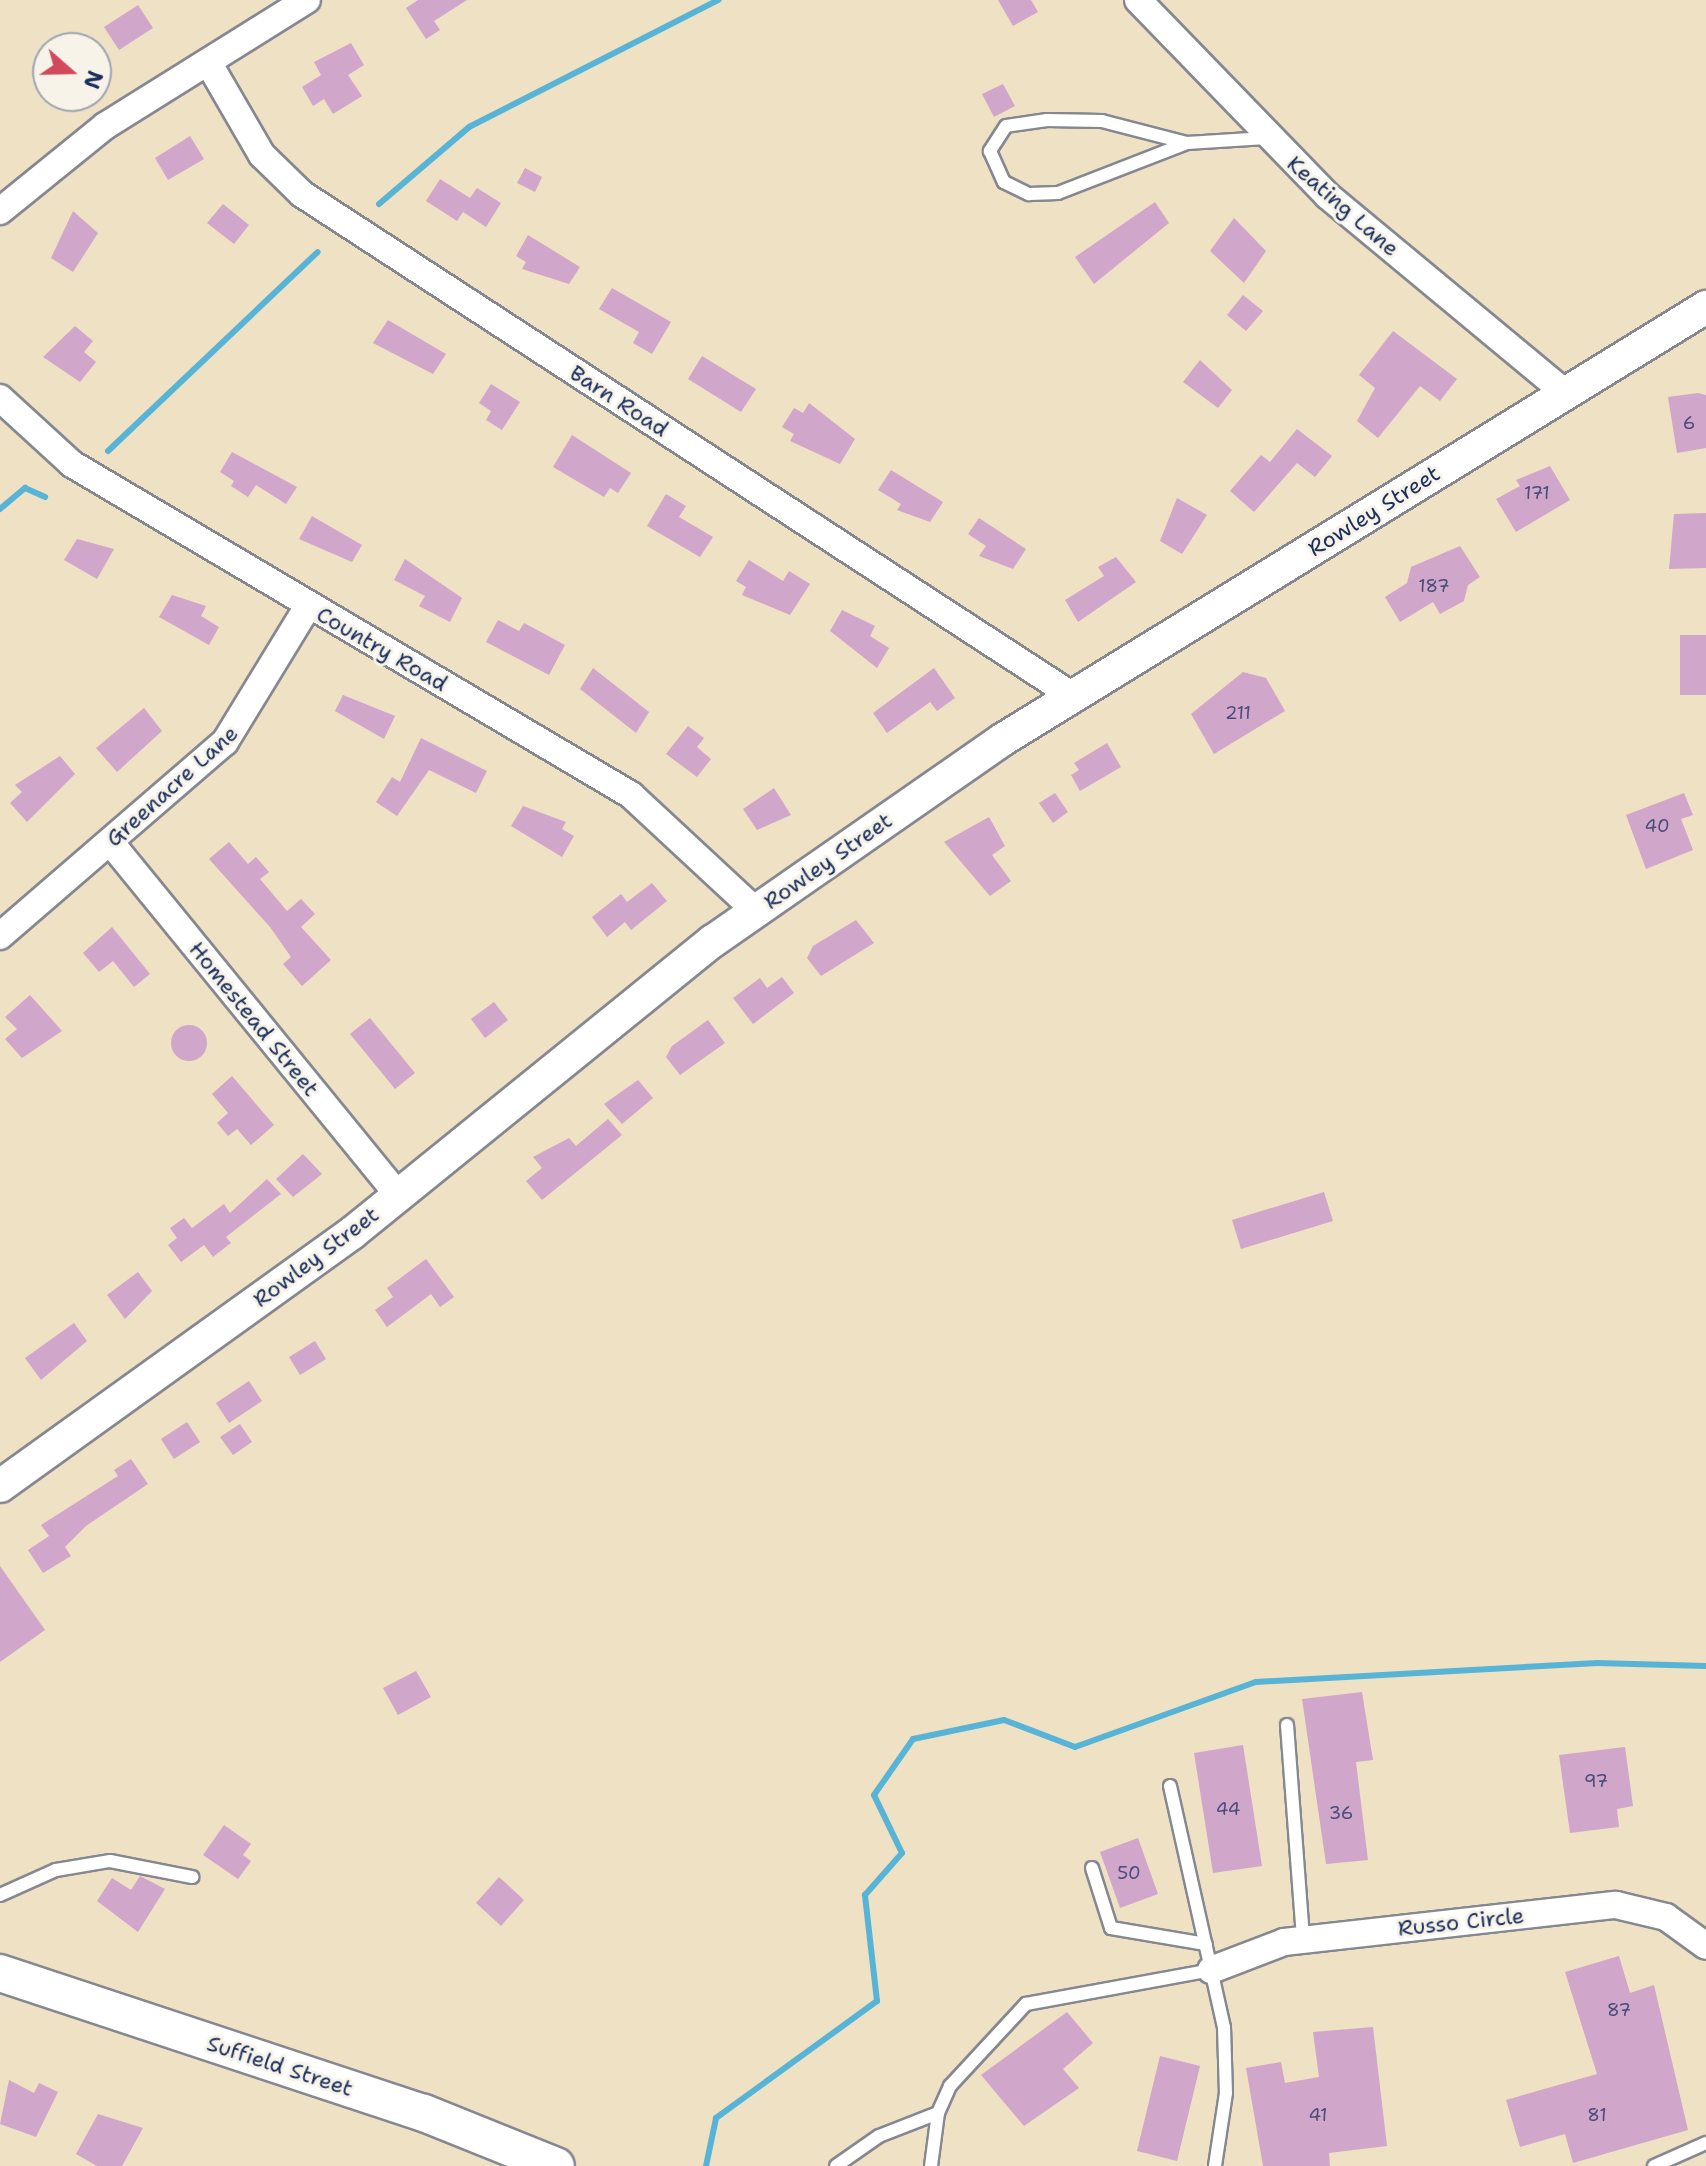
<!DOCTYPE html>
<html>
<head>
<meta charset="utf-8">
<style>
  body { margin:0 }
  #map { position:relative; width:1706px; height:2166px; overflow:hidden; background:#efe1c4; font-family:"Shantell Sans",sans-serif }
  div>[style] { position:absolute }
  .stream>* { height:6px; margin:-3px; padding:0 3px; transform-origin:3px; border-radius:3px; background:#58b4d6 }
  .building>* { inset:0; background:#d0a6ca }
  .round { border-radius:50% }
  .roads { filter:drop-shadow(2px 0 #858891) drop-shadow(-2px 0 #858891) drop-shadow(0 2px #858891) drop-shadow(0 -2px #858891) }
  .service>* { height:12px; margin:-6px; padding:0 6px; transform-origin:6px; border-radius:6px; background:#fff }
  .minor>* { height:26px; margin:-13px; padding:0 13px; transform-origin:13px; border-radius:13px; background:#fff }
  .tertiary>* { height:32px; margin:-16px; padding:0 16px; transform-origin:16px; border-radius:16px; background:#fff }
  .secondary>* { height:36px; margin:-18px; padding:0 18px; transform-origin:18px; border-radius:18px; background:#fff }
  span { translate:-50% -50%; white-space:nowrap; text-align:center; line-height:1.15; -webkit-text-stroke:6px #f7f3e8; paint-order:stroke }
  .number-label { font-size:18px; color:#484d79 }
  .number-label span { -webkit-text-stroke-width:0 }
  .street-label { font-size:22px; color:#1b2f5e }
  .north { position:absolute; left:32px; top:32px; width:80px; height:80px; box-sizing:border-box; background:#f7f3e8; border:2px solid #9fa5b1; border-radius:50%; rotate:110deg; font-size:22px; font-weight:700; line-height:32px; text-align:center; color:#1b2f5e }
  .north::after { content:''; display:block; margin:auto; width:28px; height:36px; background:#d1495b; clip-path:polygon(50% 0,100% 100%,50% 72%,0 100%) }
</style>
</head>
<body>
<div id="map">
  <div class="stream">
    <i style="left:379px;top:204px;width:118px;rotate:-40.5deg"></i>
    <i style="left:469px;top:127px;width:280px;rotate:-27deg"></i>
    <i style="left:108px;top:451px;width:289px;rotate:-43.5deg"></i>
    <i style="left:0;top:509px;width:33px;rotate:-40deg"></i>
    <i style="left:25px;top:488px;width:22px;rotate:24deg"></i>
    <i style="left:706px;top:2166px;width:49px;rotate:-78.2deg"></i>
    <i style="left:716px;top:2118px;width:199px;rotate:-36deg"></i>
    <i style="left:877px;top:2001px;width:107px;rotate:-96.5deg"></i>
    <i style="left:865px;top:1895px;width:56px;rotate:-48.6deg"></i>
    <i style="left:902px;top:1853px;width:64px;rotate:-115.8deg"></i>
    <i style="left:874px;top:1795px;width:68px;rotate:-55.1deg"></i>
    <i style="left:913px;top:1739px;width:93px;rotate:-11.8deg"></i>
    <i style="left:1004px;top:1720px;width:76px;rotate:20.8deg"></i>
    <i style="left:1075px;top:1747px;width:192px;rotate:-19.8deg"></i>
    <i style="left:1256px;top:1682px;width:342px;rotate:-3.2deg"></i>
    <i style="left:1597px;top:1663px;width:109px;rotate:1.6deg"></i>
  </div>
  <div class="building">
    <i style="clip-path:polygon(418px 0,467px 0,434px 21px,440px 30px,426px 39px,406px 8px)"></i>
    <i style="clip-path:polygon(998px 0,1031px 0,1038px 12px,1013px 26px)"></i>
    <i style="clip-path:polygon(138px 5px,153px 28px,119px 50px,104px 27px)"></i>
    <i style="clip-path:polygon(351px 43px,364px 65px,348px 75px,362px 96px,333px 114px,324px 99px,313px 106px,302px 87px,321px 75px,314px 62px)"></i>
    <i style="clip-path:polygon(1003px 84px,1015px 106px,994px 117px,982px 94px)"></i>
    <i style="clip-path:polygon(190px 136px,204px 159px,168px 180px,155px 158px)"></i>
    <i style="clip-path:polygon(525px 168px,542px 177px,535px 192px,517px 183px)"></i>
    <i style="clip-path:polygon(440px 179px,470px 198px,477px 188px,501px 203px,486px 227px,463px 212px,457px 221px,426px 201px)"></i>
    <i style="clip-path:polygon(1155px 202px,1169px 223px,1094px 284px,1075px 257px)"></i>
    <i style="clip-path:polygon(223px 204px,249px 225px,234px 244px,207px 223px)"></i>
    <i style="clip-path:polygon(73px 211px,98px 233px,73px 272px,51px 258px)"></i>
    <i style="clip-path:polygon(1234px 218px,1266px 251px,1244px 283px,1210px 251px)"></i>
    <i style="clip-path:polygon(528px 235px,580px 267px,569px 284px,522px 269px,526px 262px,516px 256px)"></i>
    <i style="clip-path:polygon(612px 288px,671px 322px,652px 354px,633px 343px,639px 332px,599px 309px)"></i>
    <i style="clip-path:polygon(1243px 295px,1263px 311px,1246px 331px,1227px 315px)"></i>
    <i style="clip-path:polygon(388px 320px,446px 354px,433px 374px,373px 343px)"></i>
    <i style="clip-path:polygon(75px 326px,93px 341px,84px 352px,96px 362px,80px 382px,43px 357px)"></i>
    <i style="clip-path:polygon(1393px 331px,1457px 379px,1440px 401px,1420px 386px,1378px 438px,1357px 421px,1375px 388px,1359px 375px)"></i>
    <i style="clip-path:polygon(702px 356px,756px 389px,741px 412px,688px 379px)"></i>
    <i style="clip-path:polygon(1200px 360px,1232px 390px,1218px 408px,1183px 382px)"></i>
    <i style="clip-path:polygon(491px 384px,520px 402px,502px 430px,486px 420px,491px 411px,479px 403px)"></i>
    <i style="clip-path:polygon(1698px 393px,1706px 395px,1706px 448px,1677px 453px,1668px 397px)"></i>
    <i style="clip-path:polygon(809px 403px,855px 439px,840px 464px,790px 441px,794px 434px,782px 427px,794px 408px,803px 413px)"></i>
    <i style="clip-path:polygon(1297px 429px,1332px 456px,1315px 477px,1297px 463px,1254px 512px,1230px 491px,1261px 455px,1270px 462px)"></i>
    <i style="clip-path:polygon(572px 435px,631px 473px,618px 493px,610px 488px,604px 497px,553px 467px)"></i>
    <i style="clip-path:polygon(232px 452px,297px 487px,286px 504px,256px 485px,248px 497px,231px 486px,234px 481px,220px 472px)"></i>
    <i style="clip-path:polygon(1550px 466px,1570px 500px,1516px 532px,1496px 499px,1520px 486px,1516px 480px)"></i>
    <i style="clip-path:polygon(891px 470px,943px 502px,930px 522px,897px 510px,901px 504px,878px 490px)"></i>
    <i style="clip-path:polygon(666px 494px,686px 506px,679px 517px,713px 537px,700px 557px,647px 526px)"></i>
    <i style="clip-path:polygon(1177px 498px,1207px 515px,1182px 554px,1160px 541px)"></i>
    <i style="clip-path:polygon(1706px 513px,1706px 568px,1669px 569px,1674px 514px)"></i>
    <i style="clip-path:polygon(312px 516px,362px 545px,352px 562px,299px 539px)"></i>
    <i style="clip-path:polygon(979px 518px,1026px 549px,1013px 569px,979px 556px,986px 546px,968px 534px)"></i>
    <i style="clip-path:polygon(77px 539px,114px 549px,97px 579px,64px 560px)"></i>
    <i style="clip-path:polygon(1460px 546px,1480px 577px,1468px 585px,1464px 601px,1440px 614px,1433px 602px,1400px 622px,1385px 597px,1407px 583px,1411px 567px)"></i>
    <i style="clip-path:polygon(1116px 557px,1136px 582px,1078px 622px,1065px 600px,1104px 576px,1098px 567px)"></i>
    <i style="clip-path:polygon(405px 559px,462px 598px,450px 622px,419px 606px,425px 596px,394px 580px)"></i>
    <i style="clip-path:polygon(749px 560px,783px 581px,789px 571px,810px 584px,790px 615px,742px 595px,746px 587px,736px 581px)"></i>
    <i style="clip-path:polygon(172px 595px,206px 606px,201px 616px,219px 627px,209px 645px,159px 617px)"></i>
    <i style="clip-path:polygon(842px 610px,875px 626px,870px 636px,889px 648px,877px 668px,830px 631px)"></i>
    <i style="clip-path:polygon(498px 620px,519px 631px,524px 623px,565px 645px,549px 675px,486px 642px)"></i>
    <i style="clip-path:polygon(1680px 635px,1706px 635px,1706px 695px,1680px 695px)"></i>
    <i style="clip-path:polygon(593px 668px,649px 712px,636px 733px,580px 689px)"></i>
    <i style="clip-path:polygon(934px 668px,955px 698px,937px 711px,930px 702px,887px 733px,873px 713px)"></i>
    <i style="clip-path:polygon(1243px 672px,1266px 678px,1285px 711px,1214px 754px,1191px 714px)"></i>
    <i style="clip-path:polygon(343px 695px,395px 716px,384px 739px,335px 711px)"></i>
    <i style="clip-path:polygon(144px 708px,162px 731px,117px 772px,96px 748px)"></i>
    <i style="clip-path:polygon(688px 726px,704px 738px,697px 747px,711px 759px,697px 777px,666px 754px)"></i>
    <i style="clip-path:polygon(421px 738px,487px 771px,476px 793px,429px 770px,397px 816px,376px 802px,392px 777px,400px 782px)"></i>
    <i style="clip-path:polygon(1107px 743px,1121px 767px,1080px 791px,1071px 775px,1079px 770px,1074px 763px)"></i>
    <i style="clip-path:polygon(60px 756px,75px 774px,27px 822px,10px 803px,22px 792px,15px 785px)"></i>
    <i style="clip-path:polygon(774px 788px,791px 815px,757px 830px,743px 809px)"></i>
    <i style="clip-path:polygon(1055px 793px,1068px 812px,1053px 823px,1039px 803px)"></i>
    <i style="clip-path:polygon(1684px 793px,1693px 815px,1681px 819px,1693px 850px,1646px 869px,1626px 815px)"></i>
    <i style="clip-path:polygon(523px 806px,566px 822px,562px 829px,574px 836px,562px 857px,511px 826px)"></i>
    <i style="clip-path:polygon(989px 817px,1005px 846px,992px 855px,1011px 881px,990px 896px,944px 842px)"></i>
    <i style="clip-path:polygon(229px 842px,248px 864px,256px 857px,269px 872px,260px 879px,287px 911px,301px 899px,315px 914px,301px 927px,331px 960px,302px 986px,283px 964px,291px 957px,270px 927px,209px 859px)"></i>
    <i style="clip-path:polygon(652px 883px,667px 901px,631px 930px,625px 922px,607px 937px,592px 917px,621px 894px,627px 902px)"></i>
    <i style="clip-path:polygon(856px 920px,874px 943px,821px 976px,807px 958px,813px 946px)"></i>
    <i style="clip-path:polygon(112px 927px,150px 974px,134px 987px,113px 961px,99px 972px,83px 953px)"></i>
    <i style="clip-path:polygon(782px 977px,794px 993px,753px 1024px,733px 998px,760px 978px,767px 988px)"></i>
    <i style="clip-path:polygon(30px 995px,62px 1031px,22px 1058px,5px 1039px,17px 1029px,5px 1017px)"></i>
    <i style="clip-path:polygon(494px 1002px,508px 1020px,485px 1038px,471px 1019px)"></i>
    <i style="clip-path:polygon(370px 1018px,415px 1073px,395px 1089px,350px 1034px)"></i>
    <i style="clip-path:polygon(708px 1020px,725px 1043px,680px 1075px,666px 1057px,672px 1046px)"></i>
    <i class="round" style="left:171px;top:1025px;width:36px;height:36px"></i>
    <i style="clip-path:polygon(232px 1076px,274px 1125px,251px 1145px,237px 1129px,228px 1136px,217px 1123px,228px 1113px,212px 1094px)"></i>
    <i style="clip-path:polygon(638px 1080px,653px 1098px,622px 1124px,604px 1104px)"></i>
    <i style="clip-path:polygon(608px 1119px,622px 1135px,542px 1200px,526px 1181px,542px 1168px,533px 1157px,569px 1138px,576px 1146px)"></i>
    <i style="clip-path:polygon(303px 1154px,322px 1174px,293px 1197px,276px 1179px)"></i>
    <i style="clip-path:polygon(267px 1179px,281px 1194px,226px 1237px,231px 1243px,213px 1257px,204px 1245px,181px 1262px,168px 1245px,177px 1238px,170px 1228px,184px 1218px,192px 1228px,224px 1204px,230px 1213px)"></i>
    <i style="clip-path:polygon(1324px 1192px,1333px 1221px,1241px 1249px,1232px 1220px)"></i>
    <i style="clip-path:polygon(426px 1259px,454px 1297px,440px 1307px,431px 1294px,387px 1327px,375px 1310px,393px 1297px,387px 1288px)"></i>
    <i style="clip-path:polygon(138px 1272px,152px 1291px,125px 1319px,107px 1295px)"></i>
    <i style="clip-path:polygon(74px 1323px,87px 1341px,41px 1380px,25px 1358px)"></i>
    <i style="clip-path:polygon(315px 1341px,326px 1359px,300px 1375px,289px 1357px)"></i>
    <i style="clip-path:polygon(249px 1381px,262px 1401px,229px 1423px,216px 1403px)"></i>
    <i style="clip-path:polygon(187px 1422px,200px 1442px,174px 1459px,161px 1439px)"></i>
    <i style="clip-path:polygon(240px 1424px,252px 1442px,233px 1455px,220px 1437px)"></i>
    <i style="clip-path:polygon(131px 1459px,148px 1484px,86px 1526px,65px 1547px,71px 1556px,43px 1573px,28px 1550px,49px 1536px,41px 1525px,118px 1476px,114px 1470px)"></i>
    <i style="clip-path:polygon(0 1566px,45px 1630px,0 1662px)"></i>
    <i style="clip-path:polygon(416px 1671px,431px 1697px,398px 1715px,383px 1688px)"></i>
    <i style="clip-path:polygon(1362px 1692px,1373px 1760px,1356px 1762px,1368px 1860px,1326px 1864px,1302px 1699px)"></i>
    <i style="clip-path:polygon(1243px 1745px,1262px 1866px,1213px 1873px,1194px 1753px)"></i>
    <i style="clip-path:polygon(1625px 1747px,1633px 1806px,1617px 1809px,1619px 1827px,1570px 1833px,1559px 1755px)"></i>
    <i style="clip-path:polygon(224px 1825px,251px 1844px,243px 1855px,251px 1861px,238px 1879px,203px 1855px)"></i>
    <i style="clip-path:polygon(1138px 1838px,1158px 1894px,1120px 1908px,1100px 1852px)"></i>
    <i style="clip-path:polygon(140px 1876px,165px 1889px,138px 1932px,97px 1901px,112px 1878px,131px 1890px)"></i>
    <i style="clip-path:polygon(499px 1877px,524px 1900px,501px 1926px,476px 1903px)"></i>
    <i style="clip-path:polygon(1619px 1956px,1630px 1993px,1654px 1985px,1688px 2130px,1573px 2163px,1565px 2134px,1520px 2147px,1506px 2100px,1597px 2074px,1565px 1972px)"></i>
    <i style="clip-path:polygon(1067px 2012px,1093px 2043px,1063px 2069px,1079px 2088px,1024px 2126px,981px 2075px)"></i>
    <i style="clip-path:polygon(1373px 2027px,1387px 2146px,1329px 2153px,1330px 2166px,1263px 2166px,1246px 2068px,1281px 2062px,1285px 2083px,1319px 2077px,1313px 2032px)"></i>
    <i style="clip-path:polygon(1160px 2056px,1200px 2066px,1177px 2161px,1137px 2151px)"></i>
    <i style="clip-path:polygon(9px 2080px,34px 2093px,39px 2083px,58px 2092px,36px 2137px,0 2124px)"></i>
    <i style="clip-path:polygon(98px 2114px,143px 2128px,122px 2166px,97px 2166px,76px 2154px)"></i>
  </div>
  <div class="roads">
    <div class="service">
      <i style="left:1187px;top:143px;width:88px;rotate:-165.5deg"></i>
      <i style="left:1102px;top:121px;width:55px;rotate:-179deg"></i>
      <i style="left:1047px;top:120px;width:41px;rotate:171.7deg"></i>
      <i style="left:1006px;top:126px;width:30px;rotate:123deg"></i>
      <i style="left:990px;top:151px;width:34px;rotate:66deg"></i>
      <i style="left:1004px;top:182px;width:28px;rotate:26deg"></i>
      <i style="left:1029px;top:194px;width:29px;rotate:-2deg"></i>
      <i style="left:1058px;top:193px;width:138px;rotate:-21.2deg"></i>
      <i style="left:1187px;top:143px;width:79px;rotate:-3.6deg"></i>
      <i style="left:1287px;top:1725px;width:216px;rotate:85.7deg"></i>
      <i style="left:1170px;top:1786px;width:247px;rotate:77.4deg"></i>
      <i style="left:1224px;top:2027px;width:66px;rotate:88.3deg"></i>
      <i style="left:1226px;top:2093px;width:74px;rotate:98.6deg"></i>
      <i style="left:1092px;top:1868px;width:63px;rotate:72.4deg"></i>
      <i style="left:1111px;top:1928px;width:96px;rotate:9.6deg"></i>
      <i style="left:0;top:1895px;width:61px;rotate:-24.1deg"></i>
      <i style="left:56px;top:1870px;width:55px;rotate:-9.5deg"></i>
      <i style="left:110px;top:1861px;width:84px;rotate:11deg"></i>
      <i style="left:836px;top:2166px;width:52px;rotate:-34.9deg"></i>
      <i style="left:879px;top:2136px;width:63px;rotate:-21.3deg"></i>
      <i style="left:938px;top:2113px;width:30px;rotate:-66deg"></i>
      <i style="left:950px;top:2086px;width:112px;rotate:-47.2deg"></i>
      <i style="left:1026px;top:2004px;width:188px;rotate:-10.4deg"></i>
      <i style="left:931px;top:2166px;width:53px;rotate:-82.5deg"></i>
      <i style="left:1654px;top:2166px;width:57px;rotate:-23.9deg"></i>
    </div>
    <div class="minor">
      <i style="left:1138px;top:0;width:273px;rotate:45.9deg"></i>
      <i style="left:1328px;top:196px;width:308px;rotate:39.7deg"></i>
      <i style="left:208px;top:62px;width:108px;rotate:59.9deg"></i>
      <i style="left:262px;top:155px;width:56px;rotate:44.3deg"></i>
      <i style="left:302px;top:194px;width:920px;rotate:33.07deg"></i>
      <i style="left:0;top:211px;width:135px;rotate:-39deg"></i>
      <i style="left:105px;top:126px;width:238px;rotate:-32deg"></i>
      <i style="left:0;top:398px;width:98px;rotate:42.5deg"></i>
      <i style="left:72px;top:464px;width:650px;rotate:30.63deg"></i>
      <i style="left:631px;top:795px;width:171px;rotate:42.9deg"></i>
      <i style="left:111px;top:843px;width:454px;rotate:50.8deg"></i>
      <i style="left:0;top:936px;width:297px;rotate:-40.8deg"></i>
      <i style="left:225px;top:742px;width:159px;rotate:-58.6deg"></i>
      <i style="left:1211px;top:1970px;width:78px;rotate:-21deg"></i>
      <i style="left:1284px;top:1942px;width:334px;rotate:-6.4deg"></i>
      <i style="left:1616px;top:1905px;width:51px;rotate:13.5deg"></i>
      <i style="left:1666px;top:1917px;width:49px;rotate:35.9deg"></i>
    </div>
    <div class="tertiary">
      <i style="left:0;top:1486px;width:433px;rotate:-35.7deg"></i>
      <i style="left:352px;top:1233px;width:464px;rotate:-39deg"></i>
      <i style="left:713px;top:941px;width:352px;rotate:-34.8deg"></i>
      <i style="left:1002px;top:740px;width:827px;rotate:-31.59deg"></i>
    </div>
    <div class="secondary">
      <i style="left:0;top:1973px;width:447px;rotate:18.3deg"></i>
      <i style="left:424px;top:2113px;width:142px;rotate:21.9deg"></i>
    </div>
  </div>
  <div class="number-label">
    <span style="left:1689px;top:423px">6</span>
    <span style="left:1537px;top:493px">171</span>
    <span style="left:1434px;top:586px">187</span>
    <span style="left:1238px;top:713px">211</span>
    <span style="left:1657px;top:826px">40</span>
    <span style="left:1596px;top:1781px">97</span>
    <span style="left:1228px;top:1809px">44</span>
    <span style="left:1341px;top:1813px">36</span>
    <span style="left:1129px;top:1873px">50</span>
    <span style="left:1619px;top:2010px">87</span>
    <span style="left:1318px;top:2115px">41</span>
    <span style="left:1597px;top:2115px">81</span>
  </div>
  <div class="street-label">
    <span style="left:1343px;top:206px;rotate:41deg">Keating Lane</span>
    <span style="left:619px;top:401px;rotate:33deg">Barn Road</span>
    <span style="left:1374px;top:511px;rotate:-32deg">Rowley Street</span>
    <span style="left:382px;top:649px;rotate:30deg">Country Road</span>
    <span style="left:172px;top:786px;rotate:-42deg">Greenacre Lane</span>
    <span style="left:828px;top:861px;rotate:-35deg">Rowley Street</span>
    <span style="left:254px;top:1019px;rotate:51deg">Homestead Street</span>
    <span style="left:316px;top:1257px;rotate:-37deg">Rowley Street</span>
    <span style="left:1461px;top:1922px;rotate:-6deg">Russo Circle</span>
    <span style="left:280px;top:2066px;rotate:18deg">Suffield Street</span>
  </div>
  <div class="north">N</div>
</div>
</body>
</html>
